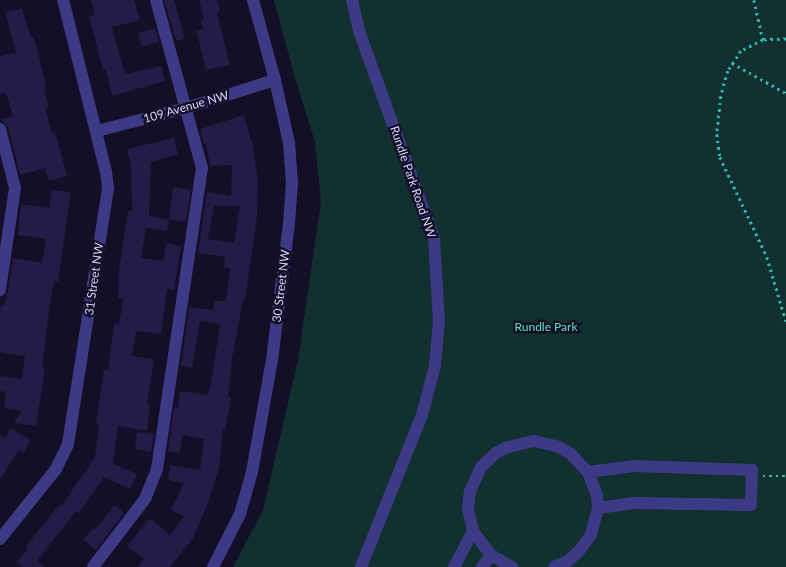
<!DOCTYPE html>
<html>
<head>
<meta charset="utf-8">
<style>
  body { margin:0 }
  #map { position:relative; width:786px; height:567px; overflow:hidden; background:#130f26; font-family:Lato,sans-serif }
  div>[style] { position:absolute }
  .green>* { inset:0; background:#12302f }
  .building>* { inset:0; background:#241b47 }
  .path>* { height:2.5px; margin-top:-1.25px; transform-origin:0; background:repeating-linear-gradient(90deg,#2fb8b0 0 2.5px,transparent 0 6.5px) }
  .minor>* { height:12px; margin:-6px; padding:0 6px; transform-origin:6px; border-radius:6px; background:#3d3a85 }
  span { translate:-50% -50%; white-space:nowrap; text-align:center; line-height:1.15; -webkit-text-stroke:4.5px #130f26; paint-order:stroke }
  .street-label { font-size:12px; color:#d9d4ff }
  .park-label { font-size:12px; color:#5fe0c0 }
</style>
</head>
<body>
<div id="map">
  <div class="green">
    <i style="clip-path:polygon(274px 0,786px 0,786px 567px,233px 567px,263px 510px,298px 360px,321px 202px,315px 142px,295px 78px)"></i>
  </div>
  <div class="building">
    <i style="clip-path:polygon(91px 0,134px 0,140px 20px,112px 27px,125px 74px,161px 66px,165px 81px,112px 96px,106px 69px,103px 70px,89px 16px,95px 15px)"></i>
    <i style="clip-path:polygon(164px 0,174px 0,185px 39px,176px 41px)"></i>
    <i style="clip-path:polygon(199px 0,217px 0,220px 11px,217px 12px,230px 65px,206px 70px,196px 30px,203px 29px,201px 20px,204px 19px)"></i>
    <i style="clip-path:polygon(22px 8px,31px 38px,34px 37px,44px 77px,46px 89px,44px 90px,49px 107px,45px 108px,52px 133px,55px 132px,67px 176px,49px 181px,45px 168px,20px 175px,8px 127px,1px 119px,13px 116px,6px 93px,0 94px,0 56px,16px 53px,5px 12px)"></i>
    <i style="clip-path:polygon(155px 28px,159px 42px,142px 47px,138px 33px)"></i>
    <i style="clip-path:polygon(evenodd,244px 115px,253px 147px,258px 181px,257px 216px,245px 300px,243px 300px,232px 359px,228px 397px,231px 398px,225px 430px,223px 429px,219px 468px,209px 500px,193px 538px,177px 558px,170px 567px,138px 567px,144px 559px,127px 546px,148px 520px,152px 520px,170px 535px,184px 516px,171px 510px,184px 483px,168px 480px,170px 465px,200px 470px,204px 439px,182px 435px,180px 453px,168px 452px,174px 408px,178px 408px,180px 391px,208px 395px,211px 384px,220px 324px,200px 321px,192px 368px,181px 366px,189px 307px,213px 310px,215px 301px,226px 301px,230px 269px,224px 268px,225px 257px,198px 253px,207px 192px,231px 196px,232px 165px,210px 166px,206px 143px,204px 144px,200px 129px,244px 115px,214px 206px,240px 206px,234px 243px,208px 239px,214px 206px)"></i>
    <i style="clip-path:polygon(174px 138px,178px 154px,151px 162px,149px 216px,169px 220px,167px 231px,146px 228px,141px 258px,163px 261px,166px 243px,181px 246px,174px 290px,167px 289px,161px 334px,136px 331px,132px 356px,154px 359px,147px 404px,150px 405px,147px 431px,118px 426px,113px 464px,137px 474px,130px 489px,104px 477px,79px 513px,76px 511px,37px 561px,45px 567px,23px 567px,17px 562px,28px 548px,26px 546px,60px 504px,62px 505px,95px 457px,99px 424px,96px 423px,104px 370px,108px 371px,114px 324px,119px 325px,123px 299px,118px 298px,119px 270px,128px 211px,132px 211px,131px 166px,127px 149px)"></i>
    <i style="clip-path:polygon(173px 187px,191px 190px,186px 222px,169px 219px)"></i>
    <i style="clip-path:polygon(52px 190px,71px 192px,58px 282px,54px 281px,49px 311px,42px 368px,45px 369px,36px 426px,14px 423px,22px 411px,4px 408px,6px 392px,0 391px,0 376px,22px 379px,25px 356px,0 352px,0 314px,1px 305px,4px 306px,8px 291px,13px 258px,42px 263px,46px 239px,18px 235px,21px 204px,49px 208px)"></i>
    <i style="clip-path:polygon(11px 428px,31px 440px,23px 453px,19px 450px,0 479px,0 435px,5px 438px)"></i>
    <i style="clip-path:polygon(137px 432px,154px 434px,151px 452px,135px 449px)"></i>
    <i style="clip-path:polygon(114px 505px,124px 513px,96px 550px,83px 540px,93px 528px,95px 530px)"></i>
  </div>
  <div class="path">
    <i style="left:754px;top:0;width:41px;rotate:77.3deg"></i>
    <i style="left:786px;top:39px;width:23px;rotate:178deg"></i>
    <i style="left:763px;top:40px;width:25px;rotate:153deg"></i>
    <i style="left:741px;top:51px;width:24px;rotate:123deg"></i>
    <i style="left:728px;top:71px;width:26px;rotate:106deg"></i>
    <i style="left:721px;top:96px;width:38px;rotate:96deg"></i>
    <i style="left:717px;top:134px;width:23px;rotate:83deg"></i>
    <i style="left:720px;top:157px;width:110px;rotate:64.8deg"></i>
    <i style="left:767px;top:257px;width:67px;rotate:73.5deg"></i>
    <i style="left:732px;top:63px;width:62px;rotate:29.1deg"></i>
    <i style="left:763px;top:476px;width:23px"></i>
  </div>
  <div class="minor">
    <i style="left:352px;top:0;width:32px;rotate:77deg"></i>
    <i style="left:359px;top:31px;width:220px;rotate:70.1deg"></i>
    <i style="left:434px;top:238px;width:83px;rotate:86.6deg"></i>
    <i style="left:439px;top:321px;width:45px;rotate:95.1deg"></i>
    <i style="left:435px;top:366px;width:51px;rotate:104.9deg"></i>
    <i style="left:422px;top:415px;width:164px;rotate:111.9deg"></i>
    <i style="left:0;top:129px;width:61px;rotate:75.7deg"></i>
    <i style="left:15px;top:188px;width:103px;rotate:98.4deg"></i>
    <i style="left:97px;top:131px;width:92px;rotate:-14.5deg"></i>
    <i style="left:186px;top:108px;width:93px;rotate:-17.5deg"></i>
    <i style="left:588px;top:472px;width:46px;rotate:-7.4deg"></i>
    <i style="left:634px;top:466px;width:118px;rotate:1.9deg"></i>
    <i style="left:752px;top:470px;width:35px;rotate:92deg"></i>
    <i style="left:751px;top:505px;width:117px;rotate:-179deg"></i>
    <i style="left:634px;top:503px;width:36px;rotate:172deg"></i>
    <i style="left:0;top:539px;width:90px;rotate:-51.3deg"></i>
    <i style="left:56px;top:469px;width:28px;rotate:-64deg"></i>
    <i style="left:68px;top:444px;width:259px;rotate:-81.1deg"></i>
    <i style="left:108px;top:188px;width:16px;rotate:-97deg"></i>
    <i style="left:106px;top:172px;width:177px;rotate:-104deg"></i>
    <i style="left:93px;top:567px;width:86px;rotate:-52.6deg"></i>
    <i style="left:145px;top:499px;width:32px;rotate:-68deg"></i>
    <i style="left:157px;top:469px;width:304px;rotate:-81.5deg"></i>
    <i style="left:202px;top:168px;width:174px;rotate:-105.3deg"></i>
    <i style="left:213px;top:567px;width:59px;rotate:-63deg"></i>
    <i style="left:240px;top:514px;width:44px;rotate:-74.1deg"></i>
    <i style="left:252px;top:472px;width:114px;rotate:-79.9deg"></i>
    <i style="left:272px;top:360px;width:138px;rotate:-82.9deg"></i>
    <i style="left:289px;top:223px;width:40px;rotate:-85.7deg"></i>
    <i style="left:292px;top:183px;width:40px;rotate:-94.3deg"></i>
    <i style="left:289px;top:143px;width:65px;rotate:-102.5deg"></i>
    <i style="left:275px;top:80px;width:83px;rotate:-105.4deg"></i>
    <i style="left:454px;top:567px;width:41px;rotate:-62.2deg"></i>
    <i style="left:482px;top:567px;width:15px;rotate:-53deg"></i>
    <i style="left:512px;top:567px;width:24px;rotate:-150deg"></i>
    <i style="left:491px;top:555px;width:30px;rotate:-127deg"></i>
    <i style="left:473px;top:531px;width:23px;rotate:-103deg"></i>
    <i style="left:468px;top:509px;width:18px;rotate:-84deg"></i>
    <i style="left:470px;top:491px;width:26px;rotate:-65deg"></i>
    <i style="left:481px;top:467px;width:21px;rotate:-43deg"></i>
    <i style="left:496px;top:453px;width:10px;rotate:-29deg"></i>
    <i style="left:505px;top:448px;width:30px;rotate:-14deg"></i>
    <i style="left:534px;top:441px;width:26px;rotate:13deg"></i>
    <i style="left:559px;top:447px;width:14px;rotate:30deg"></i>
    <i style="left:571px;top:454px;width:25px;rotate:47deg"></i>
    <i style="left:588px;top:472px;width:26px;rotate:69deg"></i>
    <i style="left:597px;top:496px;width:12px;rotate:85deg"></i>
    <i style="left:598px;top:508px;width:28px;rotate:105deg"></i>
    <i style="left:591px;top:535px;width:21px;rotate:127deg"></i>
    <i style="left:578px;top:552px;width:13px;rotate:138deg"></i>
    <i style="left:568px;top:561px;width:15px;rotate:157deg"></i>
  </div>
  <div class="street-label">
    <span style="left:186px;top:107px;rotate:-16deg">109 Avenue NW</span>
    <span style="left:413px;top:182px;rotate:71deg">Rundle Park Road NW</span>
    <span style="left:94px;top:279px;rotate:-82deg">31 Street NW</span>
    <span style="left:281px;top:286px;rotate:-83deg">30 Street NW</span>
  </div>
  <div class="park-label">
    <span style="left:546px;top:327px">Rundle Park</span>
  </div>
</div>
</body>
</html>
